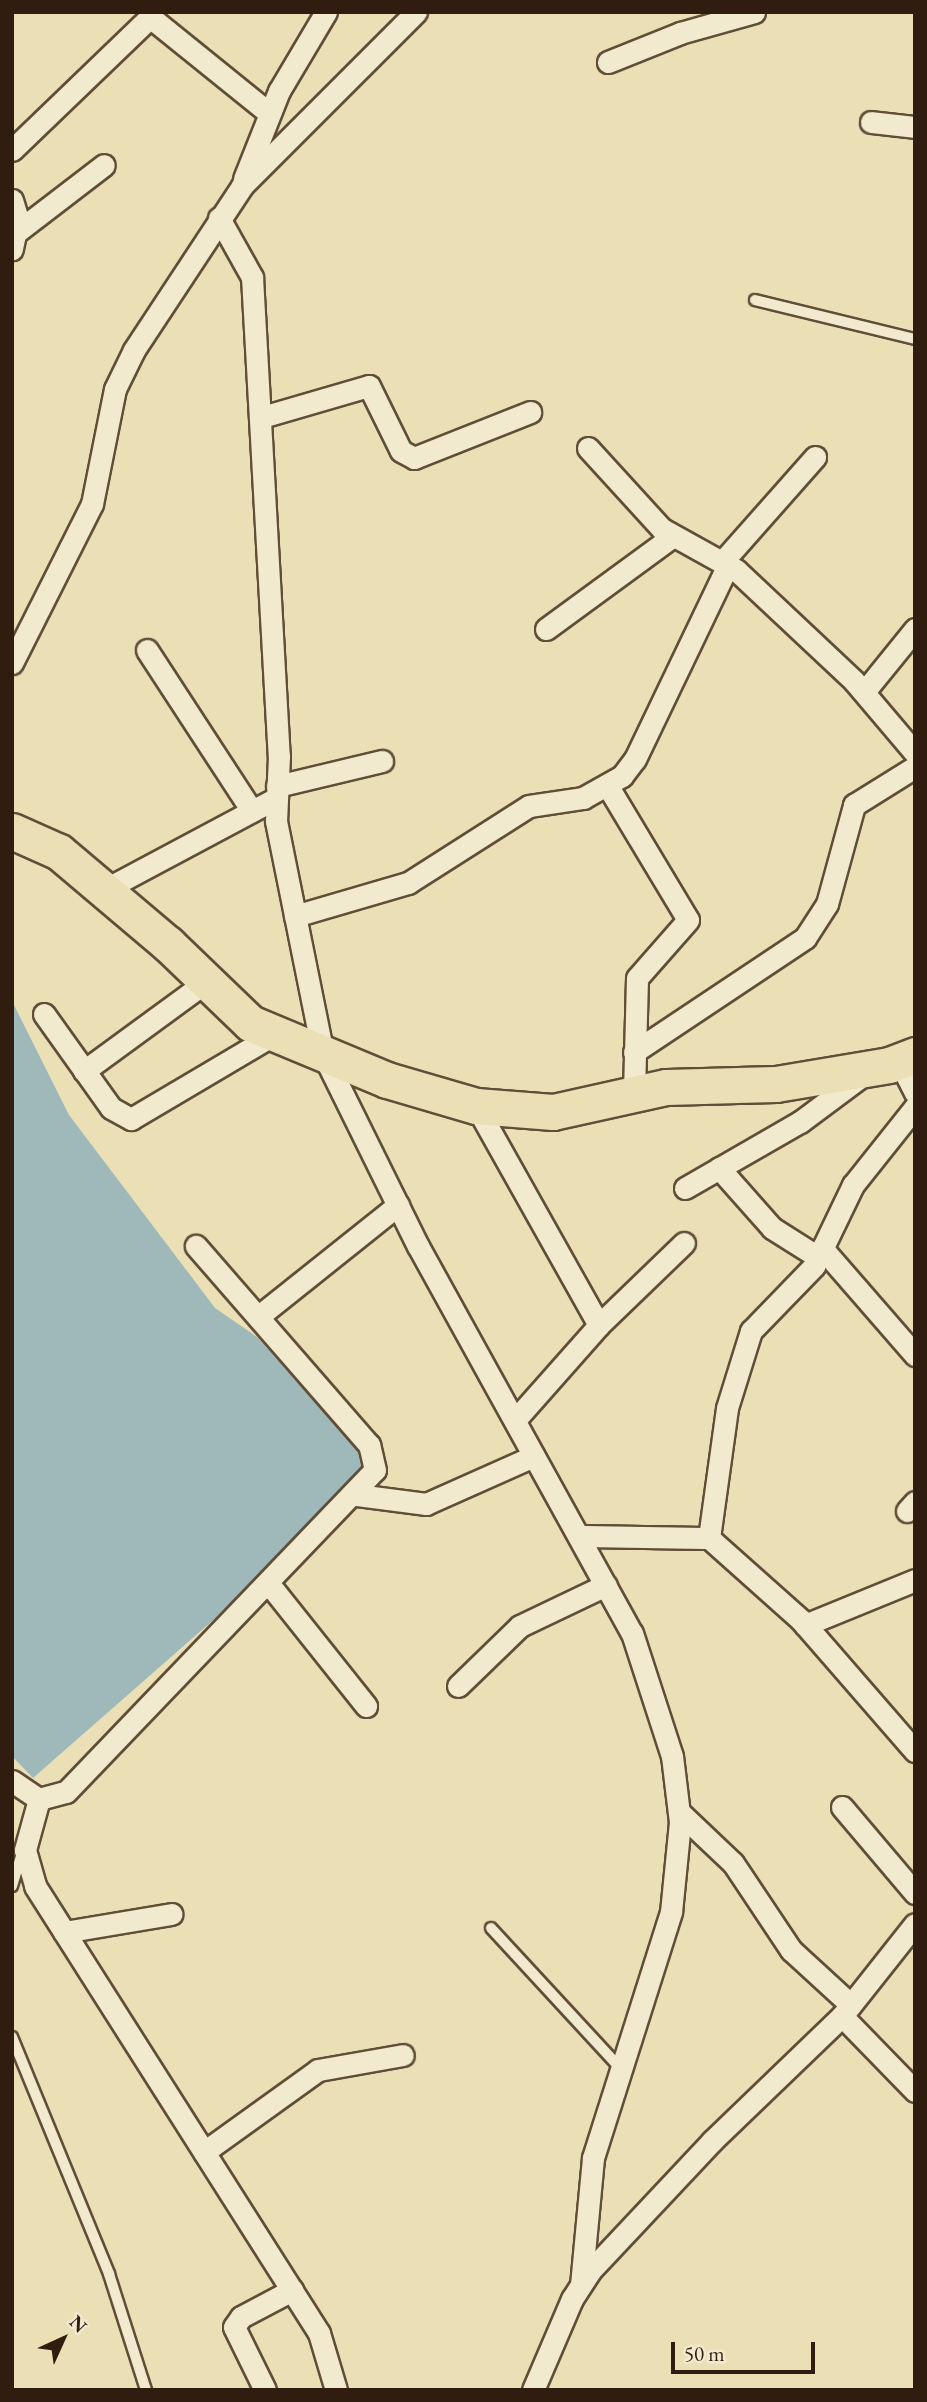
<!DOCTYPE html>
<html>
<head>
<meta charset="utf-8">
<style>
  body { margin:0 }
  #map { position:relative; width:927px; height:2402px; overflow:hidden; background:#ebdfb5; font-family:"EB Garamond",serif }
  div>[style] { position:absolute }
  .water>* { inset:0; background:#9fb9ba }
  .roads { filter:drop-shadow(2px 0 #604e38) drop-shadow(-2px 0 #604e38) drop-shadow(0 2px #604e38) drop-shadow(0 -2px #604e38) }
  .service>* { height:10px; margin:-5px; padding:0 5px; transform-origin:5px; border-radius:5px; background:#f2eacf }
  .minor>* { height:21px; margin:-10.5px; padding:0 10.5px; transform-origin:10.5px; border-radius:10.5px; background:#f2eacf }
  .primary>* { height:35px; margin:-17.5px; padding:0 17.5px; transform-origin:17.5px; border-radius:17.5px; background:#ebdfb5 }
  span { translate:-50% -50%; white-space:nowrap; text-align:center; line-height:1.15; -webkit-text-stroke:5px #f2eacf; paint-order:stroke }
  .frame { position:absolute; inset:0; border:14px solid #311d0f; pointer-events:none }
  .north { position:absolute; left:28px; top:2304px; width:70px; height:70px; -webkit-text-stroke:5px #f2eacf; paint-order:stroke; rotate:45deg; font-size:19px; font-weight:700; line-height:28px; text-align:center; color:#311d0f }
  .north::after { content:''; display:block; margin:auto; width:24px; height:32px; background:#311d0f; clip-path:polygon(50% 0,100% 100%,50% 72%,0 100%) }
  .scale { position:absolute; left:671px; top:2342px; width:144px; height:32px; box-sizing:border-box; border:4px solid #311d0f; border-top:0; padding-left:9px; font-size:21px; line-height:24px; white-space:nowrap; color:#311d0f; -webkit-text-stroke:5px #f2eacf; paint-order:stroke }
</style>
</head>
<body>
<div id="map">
  <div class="water">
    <i style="clip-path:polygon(12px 1001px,69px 1115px,215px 1308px,257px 1337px,371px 1464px,340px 1509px,33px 1778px,12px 1756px)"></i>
  </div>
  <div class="roads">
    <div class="service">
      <i style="left:755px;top:300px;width:165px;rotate:13.7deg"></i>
      <i style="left:12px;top:1886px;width:34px;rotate:-73deg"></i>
      <i style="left:491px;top:1928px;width:193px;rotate:47.3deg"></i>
      <i style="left:12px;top:2037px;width:256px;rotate:67.7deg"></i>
      <i style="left:109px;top:2274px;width:122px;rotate:72.3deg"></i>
    </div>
    <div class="minor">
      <i style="left:608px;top:62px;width:78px;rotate:-21.9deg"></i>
      <i style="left:680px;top:33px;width:77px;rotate:-15.8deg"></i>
      <i style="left:871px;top:122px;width:44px;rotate:6.5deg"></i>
      <i style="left:12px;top:150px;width:192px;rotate:-43.9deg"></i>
      <i style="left:150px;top:17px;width:153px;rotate:38.9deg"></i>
      <i style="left:244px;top:179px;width:95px;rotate:-68.3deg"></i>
      <i style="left:279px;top:91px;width:92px;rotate:-59.3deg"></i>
      <i style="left:12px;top:200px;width:21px;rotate:73deg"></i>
      <i style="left:18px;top:220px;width:30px;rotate:102deg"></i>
      <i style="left:219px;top:218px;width:68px;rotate:60.8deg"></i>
      <i style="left:252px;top:277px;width:480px;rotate:86.8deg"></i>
      <i style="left:279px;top:756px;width:65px;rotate:92.6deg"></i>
      <i style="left:276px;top:821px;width:238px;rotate:78.6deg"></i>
      <i style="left:323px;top:1054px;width:214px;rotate:63.7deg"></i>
      <i style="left:418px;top:1246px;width:442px;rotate:61.1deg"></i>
      <i style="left:632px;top:1633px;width:129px;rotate:72deg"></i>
      <i style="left:672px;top:1756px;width:66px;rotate:83.1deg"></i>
      <i style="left:680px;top:1822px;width:90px;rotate:95.7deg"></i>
      <i style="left:671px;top:1912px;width:258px;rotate:107.6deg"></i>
      <i style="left:593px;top:2158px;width:127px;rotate:95.4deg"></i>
      <i style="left:18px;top:231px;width:108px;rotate:-37.5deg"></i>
      <i style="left:262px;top:417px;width:111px;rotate:-16.2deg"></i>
      <i style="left:369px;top:386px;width:72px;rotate:63.8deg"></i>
      <i style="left:401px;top:451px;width:15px;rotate:28deg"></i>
      <i style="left:414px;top:458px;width:125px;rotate:-21.6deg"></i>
      <i style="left:588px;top:448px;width:110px;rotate:47.6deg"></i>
      <i style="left:662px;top:529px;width:85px;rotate:29deg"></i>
      <i style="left:736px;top:570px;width:162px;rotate:43.2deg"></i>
      <i style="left:854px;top:681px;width:94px;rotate:49.7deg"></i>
      <i style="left:723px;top:561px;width:139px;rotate:-48.5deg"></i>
      <i style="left:546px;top:629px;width:157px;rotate:-36.2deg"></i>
      <i style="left:147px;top:650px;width:192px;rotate:56.9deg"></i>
      <i style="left:12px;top:663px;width:178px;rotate:-63.3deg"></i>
      <i style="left:92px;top:504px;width:117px;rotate:-78.7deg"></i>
      <i style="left:115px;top:389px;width:43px;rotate:-64deg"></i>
      <i style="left:134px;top:350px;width:196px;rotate:-56.6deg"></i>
      <i style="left:242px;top:186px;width:246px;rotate:-45deg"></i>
      <i style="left:864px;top:692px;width:81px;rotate:-51deg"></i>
      <i style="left:607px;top:785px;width:157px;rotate:59deg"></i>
      <i style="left:688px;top:920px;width:77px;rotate:131.3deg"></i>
      <i style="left:637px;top:978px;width:115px;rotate:91.5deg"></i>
      <i style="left:277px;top:786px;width:108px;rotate:-13.4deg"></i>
      <i style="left:104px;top:890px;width:195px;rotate:-28.1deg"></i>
      <i style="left:295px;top:916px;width:118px;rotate:-16.3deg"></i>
      <i style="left:408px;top:883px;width:143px;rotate:-32.5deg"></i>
      <i style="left:529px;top:806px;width:55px;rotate:-8.4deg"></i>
      <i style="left:583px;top:798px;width:45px;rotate:-29.4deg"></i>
      <i style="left:622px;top:776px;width:21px;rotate:-53deg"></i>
      <i style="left:635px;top:759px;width:215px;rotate:-64.4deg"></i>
      <i style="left:44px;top:1014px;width:115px;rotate:54.5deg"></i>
      <i style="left:111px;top:1108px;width:23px;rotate:29deg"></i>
      <i style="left:131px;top:1119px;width:167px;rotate:-30.6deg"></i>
      <i style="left:634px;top:1052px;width:206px;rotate:-33.7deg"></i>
      <i style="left:805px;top:938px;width:40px;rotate:-57.1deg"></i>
      <i style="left:827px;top:904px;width:103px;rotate:-74.7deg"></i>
      <i style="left:854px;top:805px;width:72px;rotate:-31.9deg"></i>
      <i style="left:899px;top:1061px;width:36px;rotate:63deg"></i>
      <i style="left:84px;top:1071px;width:152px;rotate:-36.2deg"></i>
      <i style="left:476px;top:1106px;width:251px;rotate:60.7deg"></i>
      <i style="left:719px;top:1168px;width:80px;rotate:48.5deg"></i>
      <i style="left:772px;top:1228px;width:54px;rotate:32.2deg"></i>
      <i style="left:685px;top:1188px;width:133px;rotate:-29.9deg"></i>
      <i style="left:800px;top:1122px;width:79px;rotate:-36.7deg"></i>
      <i style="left:822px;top:1248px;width:142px;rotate:49deg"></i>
      <i style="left:259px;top:1316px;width:178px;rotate:-38.6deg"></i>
      <i style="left:515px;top:1420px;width:127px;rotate:-48.5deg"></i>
      <i style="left:599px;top:1325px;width:118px;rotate:-44deg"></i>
      <i style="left:357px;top:1495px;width:70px;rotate:7.4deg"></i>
      <i style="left:426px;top:1504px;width:118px;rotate:-24deg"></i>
      <i style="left:907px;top:1511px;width:12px;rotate:-48deg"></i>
      <i style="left:579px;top:1536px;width:130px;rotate:0.9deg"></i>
      <i style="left:709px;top:1538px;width:123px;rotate:41.7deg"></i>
      <i style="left:801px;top:1620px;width:174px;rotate:49deg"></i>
      <i style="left:709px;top:1538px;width:131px;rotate:-82.1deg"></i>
      <i style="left:727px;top:1408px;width:81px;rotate:-72.7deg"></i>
      <i style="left:751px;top:1331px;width:91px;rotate:-45.9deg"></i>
      <i style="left:814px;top:1266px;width:90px;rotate:-64.3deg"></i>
      <i style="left:853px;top:1185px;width:100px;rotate:-51.5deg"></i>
      <i style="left:269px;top:1584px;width:156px;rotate:51.5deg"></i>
      <i style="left:805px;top:1625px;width:119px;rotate:-22.2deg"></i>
      <i style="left:458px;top:1686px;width:86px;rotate:-44.1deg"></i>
      <i style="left:520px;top:1626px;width:95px;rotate:-25.5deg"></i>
      <i style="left:12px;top:1781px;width:32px;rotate:34deg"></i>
      <i style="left:39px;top:1799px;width:28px;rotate:-15deg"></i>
      <i style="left:66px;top:1792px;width:446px;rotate:-46.2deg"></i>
      <i style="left:375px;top:1470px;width:26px;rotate:-103deg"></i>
      <i style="left:369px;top:1445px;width:264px;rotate:-131deg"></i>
      <i style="left:39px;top:1799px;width:53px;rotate:105.4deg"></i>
      <i style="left:25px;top:1850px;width:37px;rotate:74deg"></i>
      <i style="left:35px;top:1886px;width:530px;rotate:57.57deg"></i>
      <i style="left:319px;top:2333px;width:59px;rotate:73.4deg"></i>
      <i style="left:842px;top:1807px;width:113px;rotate:49.7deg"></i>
      <i style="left:679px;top:1812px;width:74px;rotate:43.4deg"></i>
      <i style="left:733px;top:1863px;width:105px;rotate:56.3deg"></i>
      <i style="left:791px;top:1950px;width:81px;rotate:42.5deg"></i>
      <i style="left:64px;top:1932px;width:109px;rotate:-9.5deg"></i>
      <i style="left:842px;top:2016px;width:105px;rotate:45.8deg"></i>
      <i style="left:204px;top:2152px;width:140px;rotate:-35.7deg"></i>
      <i style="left:318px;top:2070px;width:86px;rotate:-10deg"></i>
      <i style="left:265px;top:2390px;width:70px;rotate:-116.2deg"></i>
      <i style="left:234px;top:2327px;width:12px;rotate:-55deg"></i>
      <i style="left:241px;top:2317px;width:58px;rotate:-27.9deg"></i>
      <i style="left:533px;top:2390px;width:99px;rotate:-66.8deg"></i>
      <i style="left:572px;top:2299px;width:33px;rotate:-57deg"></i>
      <i style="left:590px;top:2271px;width:178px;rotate:-46.8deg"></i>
      <i style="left:712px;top:2141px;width:180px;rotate:-43.9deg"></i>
      <i style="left:842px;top:2016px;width:117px;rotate:-51.6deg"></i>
    </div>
    <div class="primary">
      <i style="left:12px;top:831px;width:51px;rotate:24.1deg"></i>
      <i style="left:59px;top:852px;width:143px;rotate:40.2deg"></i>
      <i style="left:168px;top:944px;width:114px;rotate:43.9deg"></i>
      <i style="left:250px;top:1023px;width:148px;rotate:22.6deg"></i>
      <i style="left:387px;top:1080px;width:93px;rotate:16.3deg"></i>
      <i style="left:476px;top:1106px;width:77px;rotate:4.5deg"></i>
      <i style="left:553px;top:1112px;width:116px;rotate:-12.5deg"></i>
      <i style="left:666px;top:1087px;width:110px;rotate:-1.6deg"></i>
      <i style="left:776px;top:1084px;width:115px;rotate:-9.5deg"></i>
      <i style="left:889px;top:1065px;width:28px;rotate:-21deg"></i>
    </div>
  </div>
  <div class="frame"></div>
  <div class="north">N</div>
  <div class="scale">50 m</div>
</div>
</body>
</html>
